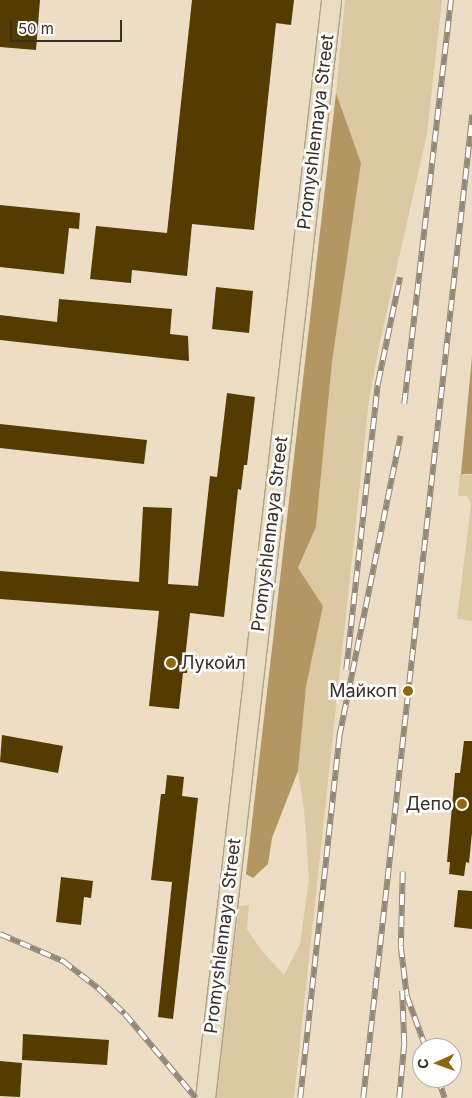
<!DOCTYPE html>
<html>
<head>
<meta charset="utf-8">
<style>
  body { margin:0 }
  #map { position:relative; width:472px; height:1098px; overflow:hidden; background:#ecddc4; font-family:Inter,sans-serif }
  div>[style] { position:absolute }
  .green>* { inset:0; background:#dcc8a3 }
  .forest>* { inset:0; background:#b39762 }
  .building>* { inset:0; background:#543b00 }
  .roads { filter:drop-shadow(1px 0 #aea189) drop-shadow(-1px 0 #aea189) drop-shadow(0 1px #aea189) drop-shadow(0 -1px #aea189) }
  .secondary>* { height:19px; margin:-9.5px; padding:0 9.5px; transform-origin:9.5px; border-radius:9.5px; background:#e8dcc1 }
  .rail>* { height:5.5px; margin-top:-2.75px; transform-origin:0; background:repeating-linear-gradient(90deg,#fff 0 11px,#938877 0 22px); box-sizing:border-box; border-block:1px solid #938877 }
  .dots>* { width:14px; height:14px; translate:-50% -50%; box-sizing:border-box; border:2px solid #fff; border-radius:50% }
  span { translate:-50% -50%; white-space:nowrap; text-align:center; line-height:1.15; -webkit-text-stroke:5px #fff; paint-order:stroke }
  .street-label { font-size:18px; color:#363026 }
  .poi-label { font-size:18px; color:#363026 }
  .left { translate:0 -50%; text-align:left }
  .right { translate:-100% -50%; text-align:right }
  .north { position:absolute; left:412px; top:1038px; width:50px; height:50px; box-sizing:border-box; background:#fff; border:1px solid #afaca8; border-radius:50%; rotate:268deg; font-size:14px; font-weight:700; line-height:20px; text-align:center; color:#363026 }
  .north::after { content:''; display:block; margin:auto; width:18px; height:22px; background:#8e680c; clip-path:polygon(50% 0,100% 100%,50% 72%,0 100%) }
  .scale { position:absolute; left:10px; top:20px; width:112px; height:22px; box-sizing:border-box; border:2px solid #363026; border-top:0; padding-left:6px; font-size:15px; line-height:18px; white-space:nowrap; color:#363026; -webkit-text-stroke:4px #fff; paint-order:stroke }
</style>
</head>
<body>
<div id="map">
  <div class="green">
    <i style="clip-path:polygon(345px 0,442px 0,427px 134px,381px 337px,369px 400px,294px 1098px,216px 1098px,239px 906px,249px 905px,247px 929px,261px 950px,284px 975px,300px 944px,309px 880px,304px 809px,298px 771px,306px 687px,323px 606px,298px 569px,316px 527px,332px 362px,361px 163px,336px 93px)"></i>
    <i style="clip-path:polygon(460px 474px,472px 475px,472px 621px,457px 619px,471px 504px,467px 496px,458px 496px)"></i>
  </div>
  <div class="forest">
    <i style="clip-path:polygon(336px 93px,361px 163px,332px 362px,316px 527px,298px 568px,323px 606px,306px 687px,298px 771px,272px 838px,268px 864px,253px 878px,246px 874px)"></i>
    <i style="clip-path:polygon(472px 356px,472px 474px,461px 474px)"></i>
  </div>
  <div class="building">
    <i style="clip-path:polygon(0 0,40px 0,36px 50px,0 47px)"></i>
    <i style="clip-path:polygon(192px 0,294px 0,291px 25px,276px 23px,254px 230px,192px 224px,187px 276px,132px 270px,131px 283px,90px 279px,96px 226px,167px 233px)"></i>
    <i style="clip-path:polygon(0 205px,80px 213px,79px 229px,69px 228px,64px 274px,0 267px)"></i>
    <i style="clip-path:polygon(216px 287px,253px 291px,249px 333px,212px 329px)"></i>
    <i style="clip-path:polygon(59px 299px,172px 309px,170px 334px,188px 336px,189px 361px,0 340px,0 315px,57px 322px)"></i>
    <i style="clip-path:polygon(227px 393px,255px 397px,247px 465px,244px 465px,241px 490px,238px 489px,224px 617px,190px 613px,185px 659px,188px 660px,187px 673px,183px 673px,179px 709px,149px 706px,159px 611px,0 599px,0 571px,139px 582px,143px 507px,172px 508px,168px 584px,198px 586px,210px 476px,217px 477px)"></i>
    <i style="clip-path:polygon(0 424px,147px 440px,144px 464px,0 448px)"></i>
    <i style="clip-path:polygon(2px 735px,63px 746px,58px 773px,0 762px)"></i>
    <i style="clip-path:polygon(464px 741px,472px 741px,472px 833px,469px 863px,466px 862px,464px 876px,449px 874px,450px 862px,447px 862px,455px 773px,460px 773px)"></i>
    <i style="clip-path:polygon(167px 775px,184px 777px,182px 796px,198px 798px,173px 1019px,158px 1017px,172px 882px,151px 880px,161px 794px,165px 794px)"></i>
    <i style="clip-path:polygon(61px 877px,93px 881px,91px 898px,84px 897px,81px 925px,56px 922px)"></i>
    <i style="clip-path:polygon(458px 890px,472px 891px,472px 929px,454px 927px)"></i>
    <i style="clip-path:polygon(23px 1034px,109px 1040px,107px 1065px,22px 1060px)"></i>
    <i style="clip-path:polygon(0 1061px,22px 1063px,20px 1097px,0 1096px)"></i>
  </div>
  <div class="roads">
    <div class="secondary">
      <i style="left:205px;top:1098px;width:1105px;rotate:-83.45deg"></i>
    </div>
  </div>
  <div class="rail">
    <i style="left:404px;top:404px;width:407px;rotate:-83.4deg"></i>
    <i style="left:346px;top:670px;width:290px;rotate:-83.7deg"></i>
    <i style="left:378px;top:382px;width:107px;rotate:-78.2deg"></i>
    <i style="left:403px;top:872px;width:74px;rotate:91.5deg"></i>
    <i style="left:401px;top:946px;width:50px;rotate:83.2deg"></i>
    <i style="left:407px;top:996px;width:55px;rotate:69.9deg"></i>
    <i style="left:0;top:934px;width:69px;rotate:23.2deg"></i>
    <i style="left:63px;top:961px;width:44px;rotate:37.6deg"></i>
    <i style="left:98px;top:988px;width:37px;rotate:44deg"></i>
    <i style="left:125px;top:1014px;width:110px;rotate:49.8deg"></i>
    <i style="left:438px;top:1078px;width:21px;rotate:71deg"></i>
    <i style="left:300px;top:1098px;width:363px;rotate:-83.8deg"></i>
    <i style="left:339px;top:737px;width:307px;rotate:-78.5deg"></i>
    <i style="left:363px;top:1098px;width:989px;rotate:-83.67deg"></i>
    <i style="left:399px;top:1098px;width:54px;rotate:-84.7deg"></i>
    <i style="left:404px;top:1044px;width:53px;rotate:-92.2deg"></i>
  </div>
  <div class="dots">
    <i style="left:171px;top:663px;background:#8e680c"></i>
    <i style="left:408px;top:691px;background:#8e680c"></i>
    <i style="left:462px;top:804px;background:#8e680c"></i>
  </div>
  <div class="street-label">
    <span style="left:316px;top:132px;rotate:-83deg">Promyshlennaya Street</span>
    <span style="left:270px;top:534px;rotate:-83deg">Promyshlennaya Street</span>
    <span style="left:223px;top:936px;rotate:-83deg">Promyshlennaya Street</span>
  </div>
  <div class="poi-label">
    <span class="left" style="left:181px;top:663px">Лукойл</span>
    <span class="right" style="left:397px;top:691px">Майкоп</span>
    <span class="right" style="left:452px;top:804px">Депо</span>
  </div>
  <div class="north">С</div>
  <div class="scale">50 m</div>
</div>
</body>
</html>
